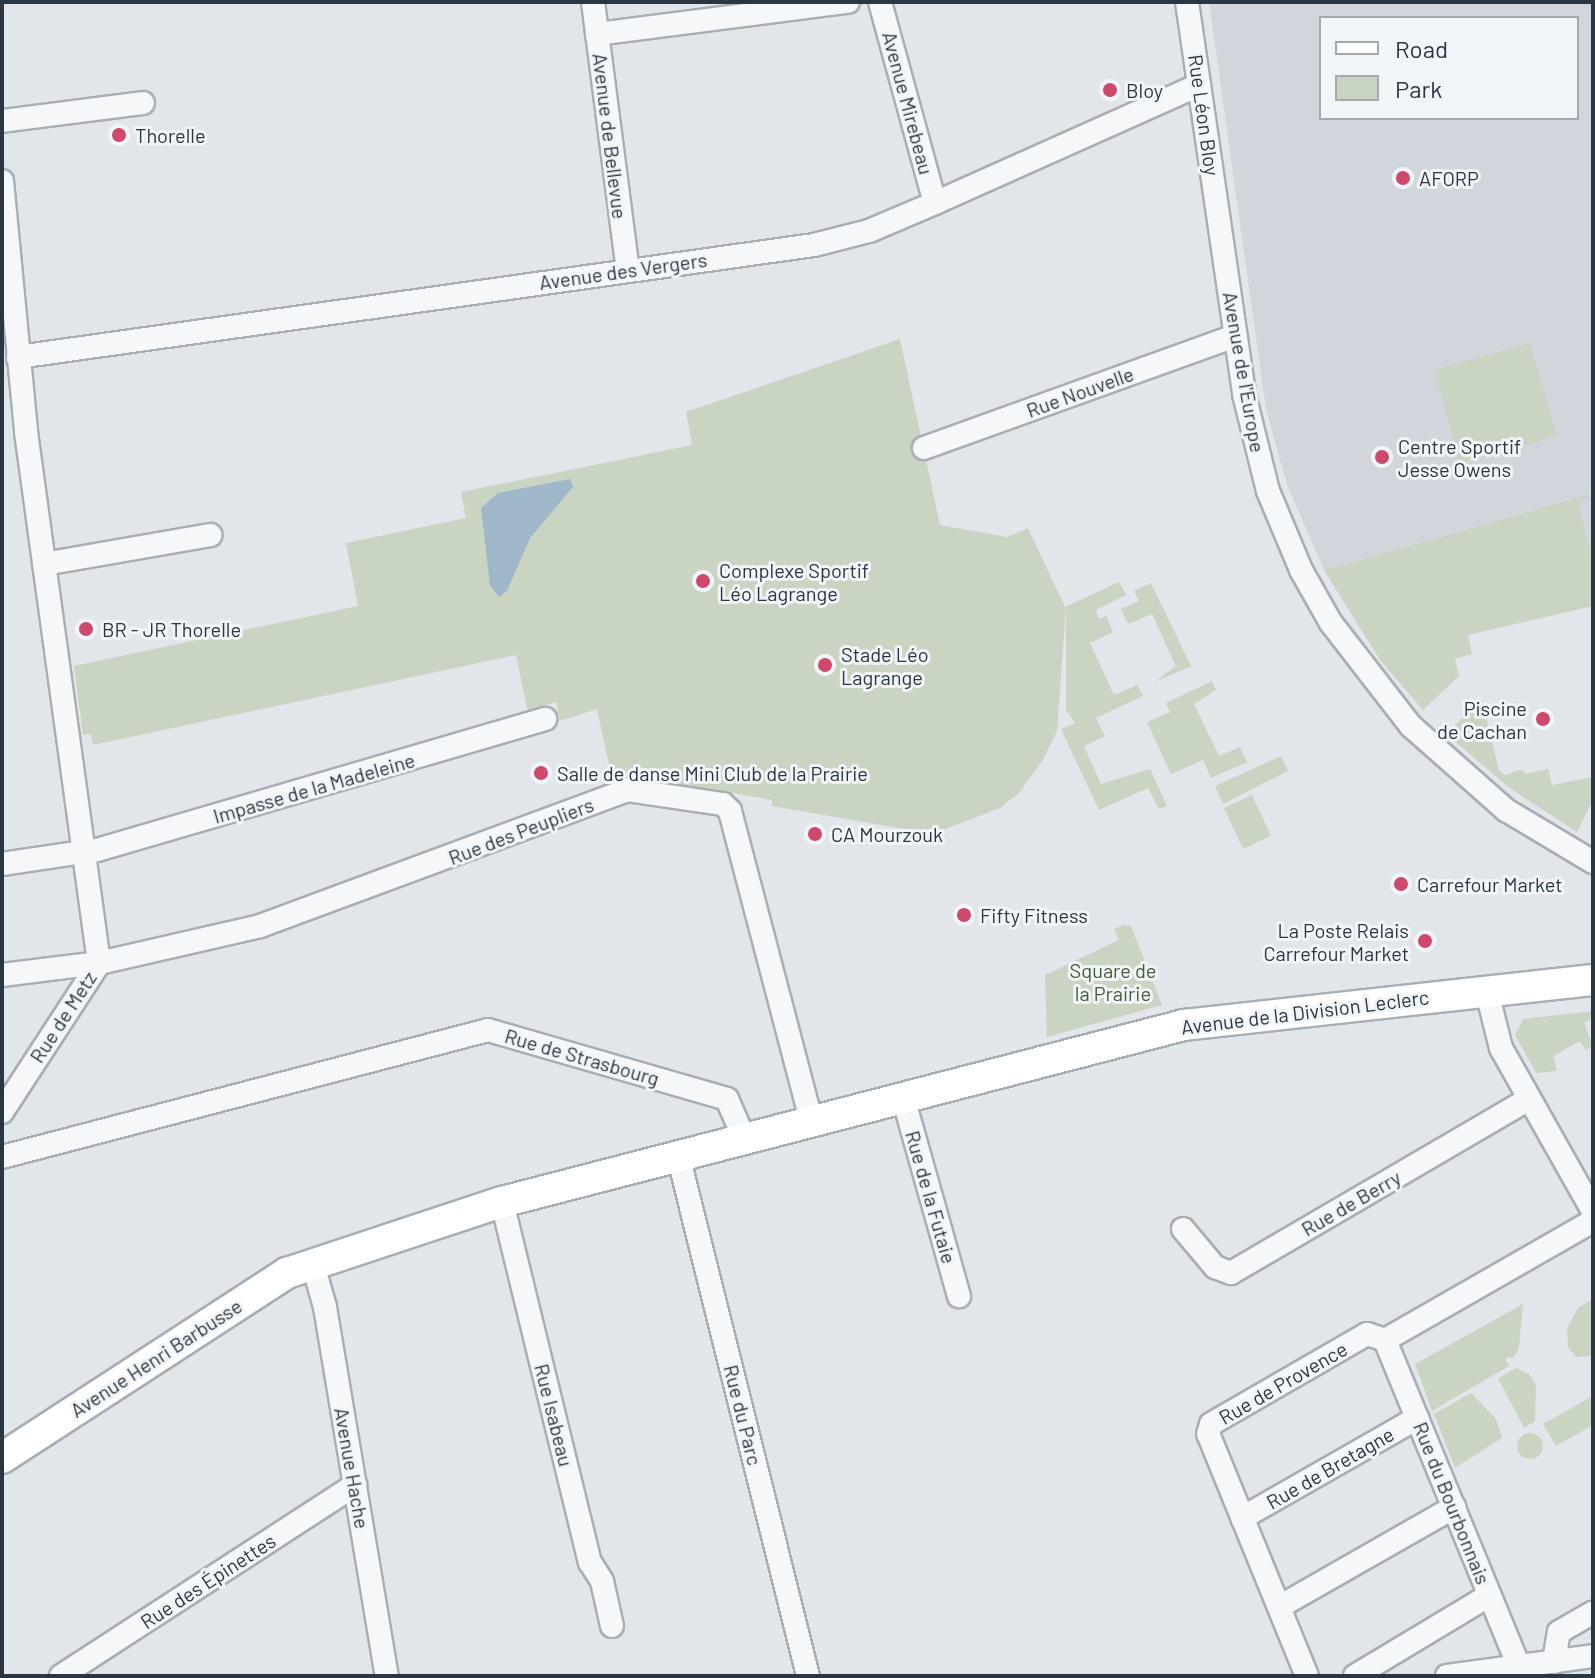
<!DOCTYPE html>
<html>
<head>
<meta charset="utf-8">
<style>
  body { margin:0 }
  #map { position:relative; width:1595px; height:1678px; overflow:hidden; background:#e2e6ea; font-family:Barlow,sans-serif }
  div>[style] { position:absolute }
  .built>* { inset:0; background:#d0d6dc }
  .green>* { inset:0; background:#c9d4c3 }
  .round { border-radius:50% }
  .water>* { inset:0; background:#9eb8ca }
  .roads { filter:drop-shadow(2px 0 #a7aeb4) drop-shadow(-2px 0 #a7aeb4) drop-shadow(0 2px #a7aeb4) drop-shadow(0 -2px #a7aeb4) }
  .minor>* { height:22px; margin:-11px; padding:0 11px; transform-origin:11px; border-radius:11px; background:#f5f7f9 }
  .major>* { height:30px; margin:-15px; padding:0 15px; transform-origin:15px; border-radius:15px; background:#fff }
  .dots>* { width:22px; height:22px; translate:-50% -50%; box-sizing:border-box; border:4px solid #f2f5f8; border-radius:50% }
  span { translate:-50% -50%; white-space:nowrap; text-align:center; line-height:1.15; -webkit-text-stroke:6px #f2f5f8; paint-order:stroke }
  .poi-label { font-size:20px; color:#2a3642 }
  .left { translate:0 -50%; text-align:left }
  .right { translate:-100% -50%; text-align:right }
  .street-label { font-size:20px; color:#2a3642 }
  .park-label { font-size:20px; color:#435e38 }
  .frame { position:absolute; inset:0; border:4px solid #2a3642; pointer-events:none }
  .legend { position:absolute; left:1319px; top:16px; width:260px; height:104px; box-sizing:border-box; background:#f2f5f8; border:2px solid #a2a9af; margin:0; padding:10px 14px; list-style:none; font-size:24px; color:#2a3642 }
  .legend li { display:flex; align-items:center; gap:16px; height:40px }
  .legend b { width:40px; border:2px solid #a2a9af }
</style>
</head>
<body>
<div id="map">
  <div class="built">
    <i style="clip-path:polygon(evenodd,1209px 2px,1593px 2px,1593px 586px,1571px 499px,1324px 570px,1287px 485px,1266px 409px,1209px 2px,1321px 18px,1577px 18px,1577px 118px,1321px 118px,1321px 18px)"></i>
  </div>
  <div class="green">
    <i style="clip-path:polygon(900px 339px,940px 525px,1007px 537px,1028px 528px,1065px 607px,1119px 582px,1126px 595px,1096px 610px,1099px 619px,1106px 616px,1113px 632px,1090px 643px,1114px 695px,1137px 685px,1143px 696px,1096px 718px,1105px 736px,1084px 746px,1101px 784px,1150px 769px,1167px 806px,1159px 809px,1148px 788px,1099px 810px,1061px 729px,1075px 723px,1066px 710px,1066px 607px,1057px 731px,1043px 760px,1019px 793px,1000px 808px,943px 830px,904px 829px,772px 806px,772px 800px,679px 784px,648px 771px,613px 783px,597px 709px,560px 721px,556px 702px,538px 707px,529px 718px,516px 655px,93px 745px,91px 734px,83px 735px,74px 666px,358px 606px,346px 543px,466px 518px,461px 492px,692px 445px,686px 412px)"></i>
    <i style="clip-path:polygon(1530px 343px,1557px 436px,1460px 463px,1434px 370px)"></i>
    <i style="clip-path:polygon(1593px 493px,1578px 502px,1593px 561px,1593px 606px,1468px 635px,1472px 654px,1455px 659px,1459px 676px,1423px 710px,1380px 660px,1324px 570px)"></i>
    <i style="clip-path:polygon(1151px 583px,1191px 666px,1155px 682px,1176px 666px,1152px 614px,1128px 624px,1121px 609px,1139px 601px,1134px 591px)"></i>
    <i style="clip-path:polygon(1212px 681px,1216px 690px,1194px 704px,1219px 756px,1240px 747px,1247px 762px,1211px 778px,1203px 760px,1171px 774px,1147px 722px,1170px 712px,1166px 703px)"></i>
    <i style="clip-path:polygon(1482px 699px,1499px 771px,1506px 775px,1522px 769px,1525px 774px,1548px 769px,1552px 785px,1593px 777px,1591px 804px,1577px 832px,1511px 789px,1446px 734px)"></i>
    <i style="clip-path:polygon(1281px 756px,1288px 771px,1223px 804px,1215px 786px)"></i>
    <i style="clip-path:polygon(1252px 795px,1271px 836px,1243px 849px,1224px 808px)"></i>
    <i style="clip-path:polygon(1124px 925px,1131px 926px,1162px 1005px,1047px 1037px,1045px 975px,1119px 940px,1114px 929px)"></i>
    <i style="clip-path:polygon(1593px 1011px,1593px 1018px,1584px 1023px,1593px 1045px,1586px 1050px,1580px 1041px,1553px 1056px,1557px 1071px,1536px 1073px,1515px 1035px,1523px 1019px)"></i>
    <i style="clip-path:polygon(1593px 1299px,1593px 1356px,1576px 1357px,1568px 1347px,1567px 1329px,1578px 1308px)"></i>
    <i style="clip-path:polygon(1523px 1304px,1519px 1348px,1514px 1357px,1505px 1358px,1509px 1366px,1432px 1411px,1415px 1364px)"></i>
    <i style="clip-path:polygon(1516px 1368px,1529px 1374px,1536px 1385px,1535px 1421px,1524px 1428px,1498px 1378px)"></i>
    <i style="clip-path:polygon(1471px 1393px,1496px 1419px,1502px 1438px,1455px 1468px,1434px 1414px)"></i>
    <i style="clip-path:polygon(1593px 1396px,1593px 1425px,1556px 1446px,1543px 1424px)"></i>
    <i class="round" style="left:1517px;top:1433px;width:26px;height:26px"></i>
  </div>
  <div class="water">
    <i style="clip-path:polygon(570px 479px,573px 487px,530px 538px,507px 591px,499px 597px,490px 585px,481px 508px,498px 493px)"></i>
  </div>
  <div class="roads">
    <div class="minor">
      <i style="left:593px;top:2px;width:270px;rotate:82.6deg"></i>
      <i style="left:880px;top:2px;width:208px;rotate:74.7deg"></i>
      <i style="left:1187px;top:2px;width:396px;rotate:81.7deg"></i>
      <i style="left:1244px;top:394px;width:100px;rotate:76.1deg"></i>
      <i style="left:1268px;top:491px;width:86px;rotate:67.3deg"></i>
      <i style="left:1301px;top:570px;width:61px;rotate:60.5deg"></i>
      <i style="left:1331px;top:623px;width:130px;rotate:52.2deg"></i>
      <i style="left:1411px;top:726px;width:127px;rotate:41.5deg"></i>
      <i style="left:1506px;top:810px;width:101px;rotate:30.9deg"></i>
      <i style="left:597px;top:34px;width:253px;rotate:-7.3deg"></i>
      <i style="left:2px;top:121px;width:142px;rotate:-7.3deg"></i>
      <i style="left:2px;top:181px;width:252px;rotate:84.5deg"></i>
      <i style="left:26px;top:432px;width:536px;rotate:82.17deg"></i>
      <i style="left:18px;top:357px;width:804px;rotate:-8.01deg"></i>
      <i style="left:814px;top:245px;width:57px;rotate:-14.3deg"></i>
      <i style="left:869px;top:231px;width:72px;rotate:-23deg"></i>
      <i style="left:935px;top:203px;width:289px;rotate:-24.1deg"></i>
      <i style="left:924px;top:448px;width:331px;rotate:-19.8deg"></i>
      <i style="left:44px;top:564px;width:169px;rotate:-9.9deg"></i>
      <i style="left:2px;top:864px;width:96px;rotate:-8.4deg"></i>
      <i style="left:97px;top:850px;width:467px;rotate:-16.3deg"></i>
      <i style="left:2px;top:975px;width:98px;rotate:-7.1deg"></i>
      <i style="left:99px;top:963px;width:165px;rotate:-12.9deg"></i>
      <i style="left:260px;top:926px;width:392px;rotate:-20.3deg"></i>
      <i style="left:628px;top:790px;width:96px;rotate:8.4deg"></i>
      <i style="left:723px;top:804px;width:10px;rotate:45deg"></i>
      <i style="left:730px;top:811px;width:319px;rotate:75.3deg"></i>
      <i style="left:1487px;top:992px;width:58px;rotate:76deg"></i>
      <i style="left:1501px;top:1048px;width:187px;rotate:60.6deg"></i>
      <i style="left:903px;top:1097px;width:207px;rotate:74.3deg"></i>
      <i style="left:2px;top:1112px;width:178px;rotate:-56.9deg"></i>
      <i style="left:678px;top:1155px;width:537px;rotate:75.99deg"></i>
      <i style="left:2px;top:1157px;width:502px;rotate:-14.64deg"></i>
      <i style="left:488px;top:1030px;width:249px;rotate:16.1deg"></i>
      <i style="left:727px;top:1099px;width:43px;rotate:66.4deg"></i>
      <i style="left:502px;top:1202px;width:371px;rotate:76.3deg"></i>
      <i style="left:590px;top:1562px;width:22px;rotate:58deg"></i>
      <i style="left:602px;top:1581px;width:46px;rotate:77.5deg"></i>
      <i style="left:1183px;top:1229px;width:50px;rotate:49.9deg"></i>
      <i style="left:1215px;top:1267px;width:17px;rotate:21deg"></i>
      <i style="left:1231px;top:1273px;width:345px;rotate:-30.3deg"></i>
      <i style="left:312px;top:1261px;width:48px;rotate:74.2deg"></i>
      <i style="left:325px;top:1307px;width:374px;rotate:80.5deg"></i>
      <i style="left:1385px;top:1340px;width:353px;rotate:67.7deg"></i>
      <i style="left:1242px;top:1518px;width:202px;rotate:-29.7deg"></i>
      <i style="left:1279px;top:1607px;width:202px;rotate:-29.7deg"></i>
      <i style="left:1554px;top:1662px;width:30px;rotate:-81deg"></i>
      <i style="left:1559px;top:1632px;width:39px;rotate:-30deg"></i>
      <i style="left:61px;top:1676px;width:351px;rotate:-33deg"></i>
      <i style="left:1307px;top:1676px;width:261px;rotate:-112.2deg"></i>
      <i style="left:1208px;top:1434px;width:10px;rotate:-73deg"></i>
      <i style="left:1211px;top:1424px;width:180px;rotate:-30deg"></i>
      <i style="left:1367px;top:1334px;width:19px;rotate:18deg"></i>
      <i style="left:1385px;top:1340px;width:240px;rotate:-29.8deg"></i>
      <i style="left:1355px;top:1676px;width:157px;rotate:-31deg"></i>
      <i style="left:1447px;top:1676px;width:147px;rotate:-7.8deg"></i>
    </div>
    <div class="major">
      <i style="left:2px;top:1458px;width:340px;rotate:-33deg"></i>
      <i style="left:287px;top:1273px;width:226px;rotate:-18.3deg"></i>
      <i style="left:502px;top:1202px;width:705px;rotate:-14.55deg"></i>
      <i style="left:1184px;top:1025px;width:411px;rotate:-6.3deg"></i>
    </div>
  </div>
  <div class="dots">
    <i style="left:1110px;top:90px;background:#ce496b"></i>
    <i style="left:119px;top:135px;background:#ce496b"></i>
    <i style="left:1403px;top:178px;background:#ce496b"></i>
    <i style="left:1382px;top:457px;background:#ce496b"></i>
    <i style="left:703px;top:581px;background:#ce496b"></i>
    <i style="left:86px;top:629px;background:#ce496b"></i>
    <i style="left:825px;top:665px;background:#ce496b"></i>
    <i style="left:1543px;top:719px;background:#ce496b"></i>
    <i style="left:541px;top:773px;background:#ce496b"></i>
    <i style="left:815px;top:834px;background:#ce496b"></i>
    <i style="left:1401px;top:884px;background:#ce496b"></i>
    <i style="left:964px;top:915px;background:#ce496b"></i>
    <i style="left:1425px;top:941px;background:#ce496b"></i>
  </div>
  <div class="poi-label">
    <span class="left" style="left:1126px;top:90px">Bloy</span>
    <span class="left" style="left:135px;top:135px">Thorelle</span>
    <span class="left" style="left:1419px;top:178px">AFORP</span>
    <span class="left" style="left:1398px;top:458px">Centre Sportif<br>Jesse Owens</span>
    <span class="left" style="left:719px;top:582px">Complexe Sportif<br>Léo Lagrange</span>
    <span class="left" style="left:102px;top:629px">BR - JR Thorelle</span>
    <span class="left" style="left:841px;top:666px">Stade Léo<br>Lagrange</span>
    <span class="right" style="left:1527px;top:720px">Piscine<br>de Cachan</span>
    <span class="left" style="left:557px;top:773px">Salle de danse Mini Club de la Prairie</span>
    <span class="left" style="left:831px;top:834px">CA Mourzouk</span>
    <span class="left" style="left:1417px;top:884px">Carrefour Market</span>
    <span class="left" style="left:980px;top:915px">Fifty Fitness</span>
    <span class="right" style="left:1409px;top:942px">La Poste Relais<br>Carrefour Market</span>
  </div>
  <div class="street-label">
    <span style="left:908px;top:103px;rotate:75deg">Avenue Mirebeau</span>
    <span style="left:1204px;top:115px;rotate:82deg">Rue Léon Bloy</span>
    <span style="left:610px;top:136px;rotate:83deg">Avenue de Bellevue</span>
    <span style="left:623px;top:271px;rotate:-8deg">Avenue des Vergers</span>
    <span style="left:1244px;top:372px;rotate:80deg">Avenue de l'Europe</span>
    <span style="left:1080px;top:392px;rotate:-20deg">Rue Nouvelle</span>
    <span style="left:314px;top:788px;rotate:-16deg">Impasse de la Madeleine</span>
    <span style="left:521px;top:831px;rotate:-21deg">Rue des Peupliers</span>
    <span style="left:1305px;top:1012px;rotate:-7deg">Avenue de la Division Leclerc</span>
    <span style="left:63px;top:1017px;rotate:-57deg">Rue de Metz</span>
    <span style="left:582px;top:1057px;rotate:16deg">Rue de Strasbourg</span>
    <span style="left:931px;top:1197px;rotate:74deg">Rue de la Futaie</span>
    <span style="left:1351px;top:1203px;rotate:-30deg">Rue de Berry</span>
    <span style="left:156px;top:1358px;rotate:-33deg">Avenue Henri Barbusse</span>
    <span style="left:1283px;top:1383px;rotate:-30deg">Rue de Provence</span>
    <span style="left:554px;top:1415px;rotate:76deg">Rue Isabeau</span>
    <span style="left:743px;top:1415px;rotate:76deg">Rue du Parc</span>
    <span style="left:352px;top:1468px;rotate:80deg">Avenue Hache</span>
    <span style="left:1330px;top:1468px;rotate:-30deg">Rue de Bretagne</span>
    <span style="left:1452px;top:1503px;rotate:68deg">Rue du Bourbonnais</span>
    <span style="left:208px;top:1581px;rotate:-33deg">Rue des Épinettes</span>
  </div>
  <div class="park-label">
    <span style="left:1113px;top:982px">Square de<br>la Prairie</span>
  </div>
  <div class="frame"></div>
  <ul class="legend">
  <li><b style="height:10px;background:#fff"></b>Road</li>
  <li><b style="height:22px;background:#c9d4c3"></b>Park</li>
  </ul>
</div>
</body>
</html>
